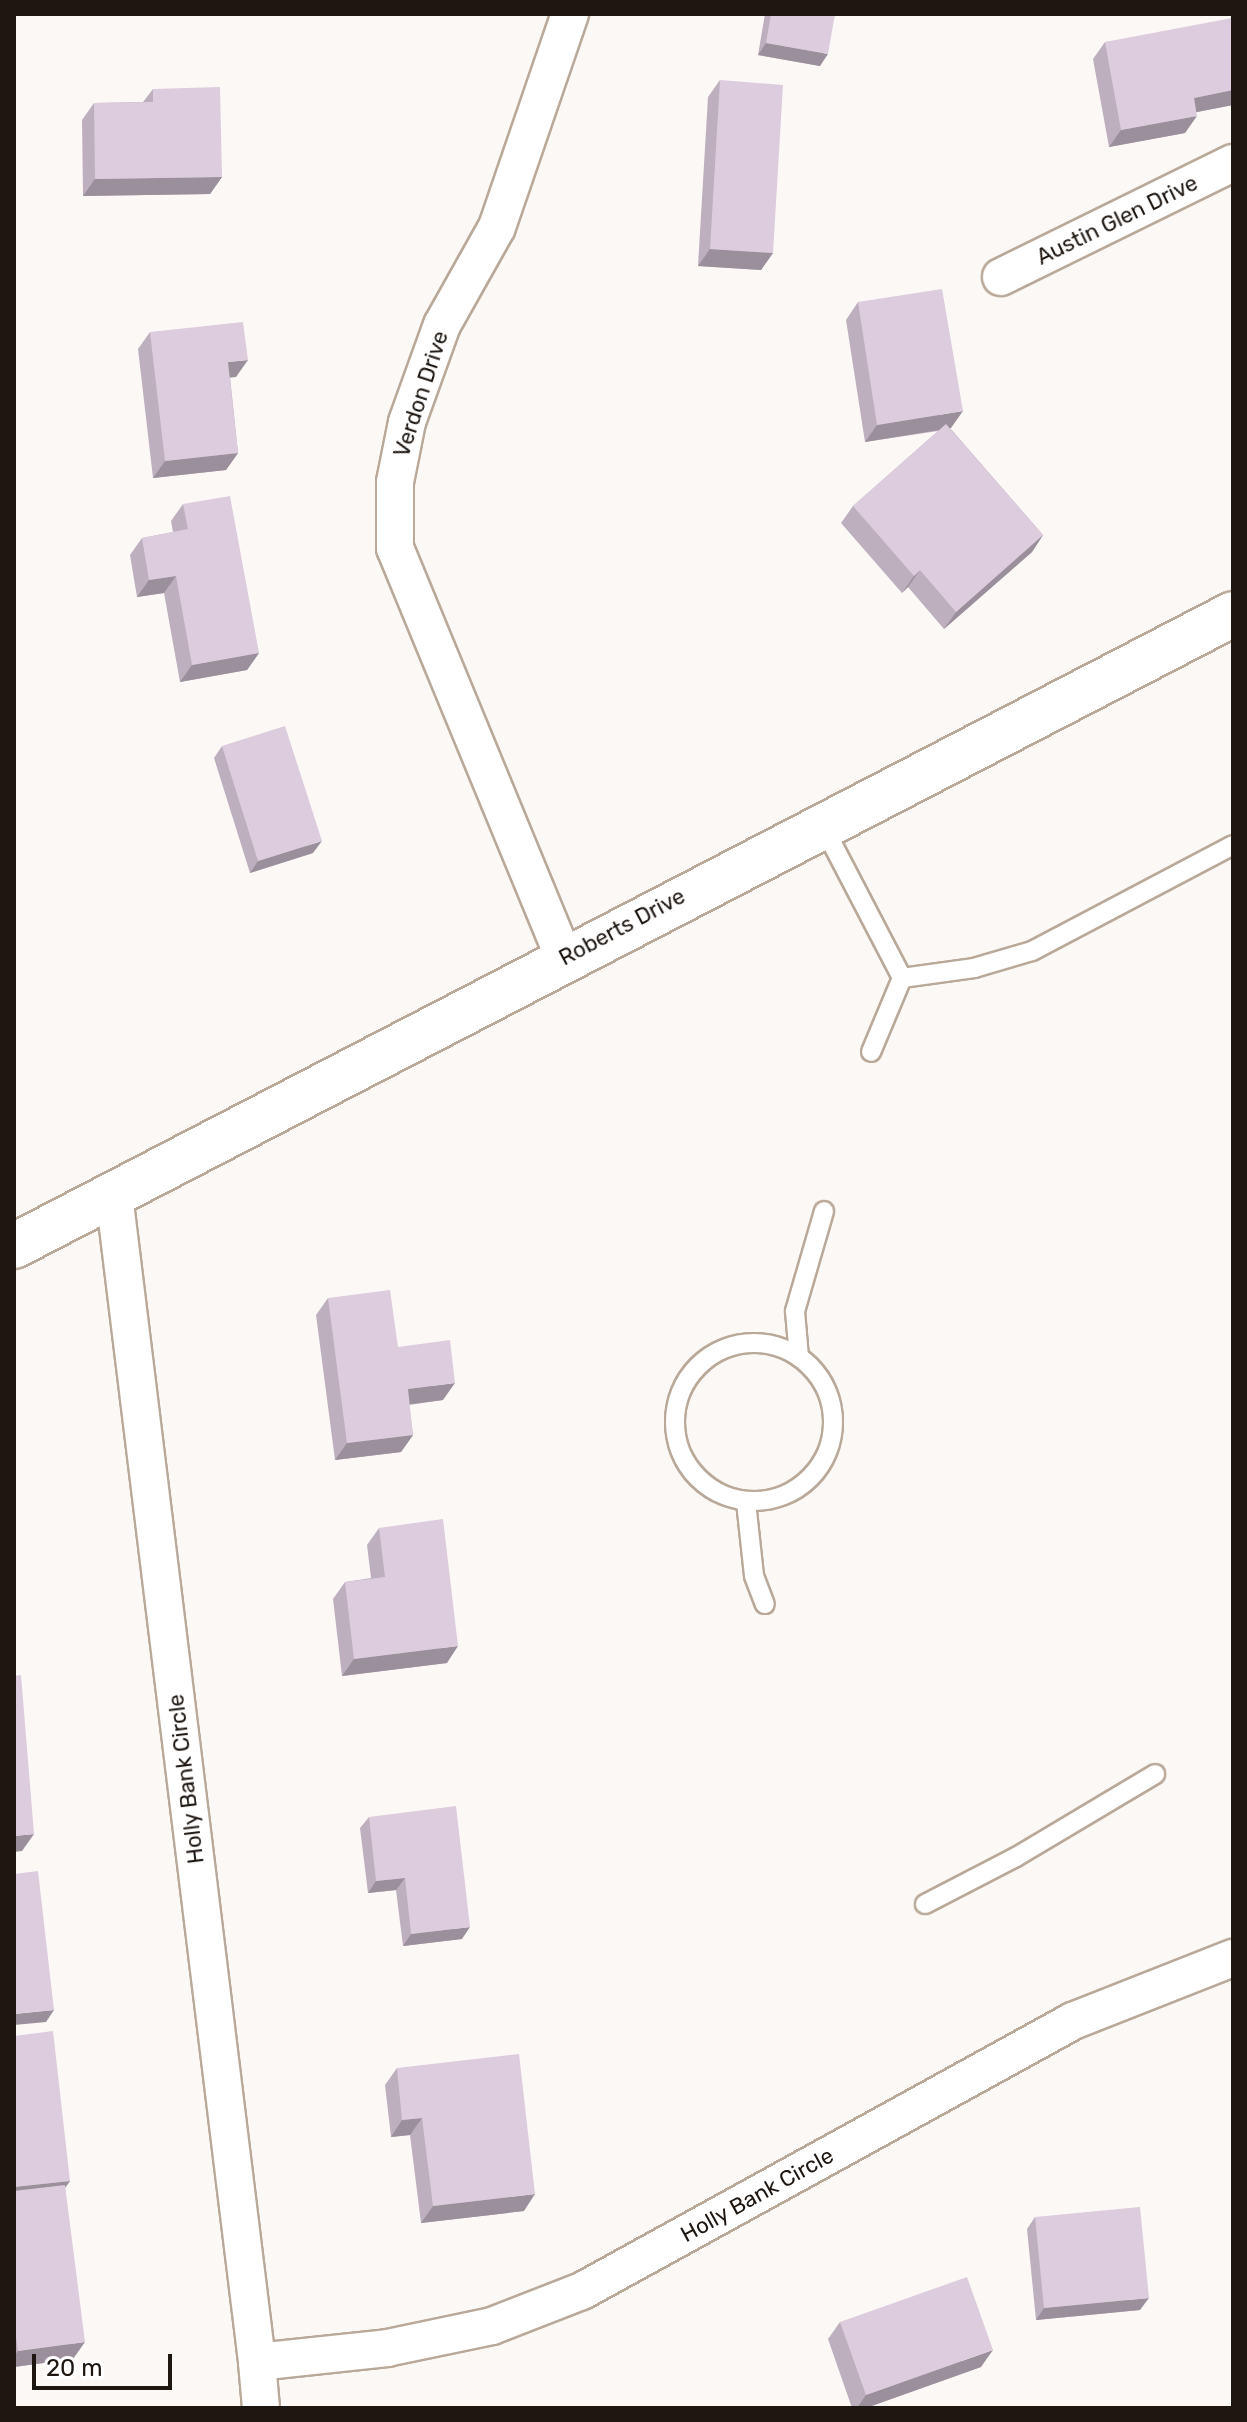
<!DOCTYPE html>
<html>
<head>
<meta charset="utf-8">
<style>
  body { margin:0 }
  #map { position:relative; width:1247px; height:2422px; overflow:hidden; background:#fcf8f5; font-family:Rubik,sans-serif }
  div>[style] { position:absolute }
  .roads { filter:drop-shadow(2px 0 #baa899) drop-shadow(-2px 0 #baa899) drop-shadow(0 2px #baa899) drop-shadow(0 -2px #baa899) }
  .lane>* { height:18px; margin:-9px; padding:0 9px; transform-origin:9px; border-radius:9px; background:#fff }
  .lane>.ring { margin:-9px; padding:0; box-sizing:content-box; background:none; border:18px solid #fff; border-radius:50% }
  .street>* { height:36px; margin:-18px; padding:0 18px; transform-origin:18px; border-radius:18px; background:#fff }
  .secondary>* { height:44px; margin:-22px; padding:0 22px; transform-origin:22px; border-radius:22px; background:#fff }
  .wall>* { inset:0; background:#beafbe }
  .shaded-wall>* { inset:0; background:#9b8f9b }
  .building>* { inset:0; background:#dcd }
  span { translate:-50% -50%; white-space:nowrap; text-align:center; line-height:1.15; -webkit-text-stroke:6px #fff; paint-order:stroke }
  .street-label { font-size:22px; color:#1d1611 }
  .frame { position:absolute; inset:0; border:16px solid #1d1611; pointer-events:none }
  .scale { position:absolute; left:32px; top:2354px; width:140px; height:36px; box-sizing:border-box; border:4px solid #1d1611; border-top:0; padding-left:10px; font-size:24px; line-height:28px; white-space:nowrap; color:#1d1611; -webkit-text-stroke:6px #fff; paint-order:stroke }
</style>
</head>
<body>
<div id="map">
  <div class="roads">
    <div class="lane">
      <i style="left:823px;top:826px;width:171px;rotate:62.5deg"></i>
      <i style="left:902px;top:978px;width:80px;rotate:112.7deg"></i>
      <i style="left:902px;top:978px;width:73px;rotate:-7.9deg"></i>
      <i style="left:974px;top:968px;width:60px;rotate:-16.3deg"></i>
      <i style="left:1032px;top:951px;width:227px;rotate:-27.8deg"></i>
      <i class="ring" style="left:675px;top:1343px;width:140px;height:140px"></i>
      <i style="left:799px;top:1357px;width:46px;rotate:-95deg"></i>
      <i style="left:795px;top:1311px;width:104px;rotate:-73.8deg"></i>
      <i style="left:746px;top:1502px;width:74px;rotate:83.8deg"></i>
      <i style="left:754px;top:1576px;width:30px;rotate:69deg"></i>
      <i style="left:925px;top:1904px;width:102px;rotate:-27.3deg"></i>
      <i style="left:1016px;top:1857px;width:162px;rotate:-30.8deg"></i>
    </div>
    <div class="street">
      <i style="left:1001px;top:277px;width:258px;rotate:-26.2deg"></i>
      <i style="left:564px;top:958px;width:443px;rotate:-112.4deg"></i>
      <i style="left:395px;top:548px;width:66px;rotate:-90deg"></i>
      <i style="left:395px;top:482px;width:61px;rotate:-78.7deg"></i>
      <i style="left:407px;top:422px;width:103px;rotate:-70.2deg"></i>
      <i style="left:442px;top:325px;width:112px;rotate:-60.7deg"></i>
      <i style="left:497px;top:227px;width:225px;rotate:-71.1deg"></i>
      <i style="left:114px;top:1195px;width:1176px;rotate:83.01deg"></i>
      <i style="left:261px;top:2408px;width:46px;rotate:-95deg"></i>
      <i style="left:257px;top:2362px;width:131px;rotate:-6.1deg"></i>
      <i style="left:387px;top:2348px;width:107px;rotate:-11.8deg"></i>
      <i style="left:492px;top:2326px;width:97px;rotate:-21.3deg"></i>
      <i style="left:582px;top:2291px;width:560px;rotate:-28.81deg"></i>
      <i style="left:1073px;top:2021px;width:172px;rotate:-21.5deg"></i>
    </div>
    <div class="secondary">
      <i style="left:14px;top:1246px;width:1373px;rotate:-27.4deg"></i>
    </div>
  </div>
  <div class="wall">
    <i style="clip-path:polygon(765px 14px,835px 14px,820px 66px,758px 55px)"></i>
    <i style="clip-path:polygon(1233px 26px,1233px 105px,1196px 112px,1185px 133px,1109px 147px,1093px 59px,1105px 42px)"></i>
    <i style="clip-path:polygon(720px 80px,773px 253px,761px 270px,698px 266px,708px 97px)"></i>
    <i style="clip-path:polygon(153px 89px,222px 177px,210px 194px,83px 196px,82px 120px,94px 103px,143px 102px)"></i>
    <i style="clip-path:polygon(858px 302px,950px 428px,1043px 535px,1032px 552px,944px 629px,908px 587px,902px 593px,841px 523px,853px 506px,938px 431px,865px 442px,846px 320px)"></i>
    <i style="clip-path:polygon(150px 332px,236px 377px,230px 377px,238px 453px,226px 470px,153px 478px,138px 349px)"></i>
    <i style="clip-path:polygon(183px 504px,259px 653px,247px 670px,180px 682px,164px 593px,137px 597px,130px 555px,142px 538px,173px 532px,171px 521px)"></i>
    <i style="clip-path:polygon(222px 746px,313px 853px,250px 873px,214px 758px)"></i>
    <i style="clip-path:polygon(328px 1298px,398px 1347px,443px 1400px,409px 1405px,413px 1435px,401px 1452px,335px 1460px,316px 1315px)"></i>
    <i style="clip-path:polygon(379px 1528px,447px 1663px,342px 1676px,333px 1599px,345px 1582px,371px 1578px,367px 1545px)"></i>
    <i style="clip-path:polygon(369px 1817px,462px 1939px,403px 1946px,396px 1890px,368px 1893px,360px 1828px)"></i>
    <i style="clip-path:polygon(14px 2036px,70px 2181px,65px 2187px,73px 2359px,14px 2367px)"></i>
    <i style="clip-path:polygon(397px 2068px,524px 2211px,421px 2223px,410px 2135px,391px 2137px,385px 2085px)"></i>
    <i style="clip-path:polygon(1035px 2217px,1140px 2310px,1036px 2320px,1027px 2229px)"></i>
    <i style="clip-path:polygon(840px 2322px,981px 2367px,866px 2408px,852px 2408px,828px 2339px)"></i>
  </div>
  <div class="shaded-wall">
    <i style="clip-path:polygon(766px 43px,828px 54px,820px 66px,758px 55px)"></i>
    <i style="clip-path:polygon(1233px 90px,1233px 105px,1182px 115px,1194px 98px)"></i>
    <i style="clip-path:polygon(1197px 116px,1185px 133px,1109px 147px,1121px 130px)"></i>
    <i style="clip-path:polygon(222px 177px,210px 194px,83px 196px,95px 179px)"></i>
    <i style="clip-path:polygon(710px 249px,773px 253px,761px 270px,698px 266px)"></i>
    <i style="clip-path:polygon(248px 360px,236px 377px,216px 379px,228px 362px)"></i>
    <i style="clip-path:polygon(963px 411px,951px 428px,865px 442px,877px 425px)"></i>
    <i style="clip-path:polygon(238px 453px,226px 470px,153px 478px,165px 461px)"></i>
    <i style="clip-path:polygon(1043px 535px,1032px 552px,944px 629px,956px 612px)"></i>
    <i style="clip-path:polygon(920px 570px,908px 587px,902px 593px,914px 576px)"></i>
    <i style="clip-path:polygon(176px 576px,164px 593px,137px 597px,149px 580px)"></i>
    <i style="clip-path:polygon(259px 653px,247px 670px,180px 682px,192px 665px)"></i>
    <i style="clip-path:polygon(322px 841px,313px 853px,250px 873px,258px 861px)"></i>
    <i style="clip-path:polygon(455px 1383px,443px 1400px,396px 1406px,408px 1389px)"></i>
    <i style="clip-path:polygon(413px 1435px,401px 1452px,335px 1460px,347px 1443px)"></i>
    <i style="clip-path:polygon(458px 1646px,447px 1663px,342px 1676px,354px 1659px)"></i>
    <i style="clip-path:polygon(34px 1834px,22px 1851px,14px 1852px,14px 1836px)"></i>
    <i style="clip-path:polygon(405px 1878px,396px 1890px,368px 1893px,376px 1881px)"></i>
    <i style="clip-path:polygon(470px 1927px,462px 1939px,403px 1946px,411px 1934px)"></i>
    <i style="clip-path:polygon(54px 2010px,46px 2022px,14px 2025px,14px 2014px)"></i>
    <i style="clip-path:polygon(422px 2118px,410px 2135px,391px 2137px,402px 2120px)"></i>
    <i style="clip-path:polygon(70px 2181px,58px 2198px,14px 2203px,14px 2187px)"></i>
    <i style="clip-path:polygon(535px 2194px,524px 2211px,421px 2223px,433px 2206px)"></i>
    <i style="clip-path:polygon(1149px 2298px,1140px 2310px,1036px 2320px,1044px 2308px)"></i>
    <i style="clip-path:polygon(85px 2342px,73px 2359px,14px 2367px,14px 2356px,18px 2351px)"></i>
    <i style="clip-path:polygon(993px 2350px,981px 2367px,866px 2408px,857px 2408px,866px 2395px)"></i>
  </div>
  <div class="building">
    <i style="clip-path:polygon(771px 14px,835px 14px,828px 54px,766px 43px)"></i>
    <i style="clip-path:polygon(1232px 18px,1233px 26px,1233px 90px,1194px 98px,1197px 116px,1121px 130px,1105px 42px)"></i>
    <i style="clip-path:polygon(720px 80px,783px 85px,773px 253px,710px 249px)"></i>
    <i style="clip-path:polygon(220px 87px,222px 177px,95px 179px,94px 103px,153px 102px,153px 89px)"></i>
    <i style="clip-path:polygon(942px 289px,963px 411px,877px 425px,858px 302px)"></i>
    <i style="clip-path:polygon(243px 322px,248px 360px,228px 362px,238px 453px,165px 461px,150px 332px)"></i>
    <i style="clip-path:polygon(946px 424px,1043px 535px,956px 612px,920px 570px,914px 576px,853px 506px)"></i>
    <i style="clip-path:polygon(230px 496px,259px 653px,192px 665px,176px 576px,149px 580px,142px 538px,188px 529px,183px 504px)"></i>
    <i style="clip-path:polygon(285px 726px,322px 841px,258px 861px,222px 746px)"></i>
    <i style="clip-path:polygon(390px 1290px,398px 1347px,450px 1340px,455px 1383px,408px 1389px,413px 1435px,347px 1443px,328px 1298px)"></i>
    <i style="clip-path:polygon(443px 1519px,458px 1646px,354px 1659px,345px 1582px,385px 1577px,379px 1528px)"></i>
    <i style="clip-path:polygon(21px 1675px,34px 1834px,14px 1836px,14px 1676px)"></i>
    <i style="clip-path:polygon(456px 1806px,470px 1927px,411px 1934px,405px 1878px,376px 1881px,369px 1817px)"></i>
    <i style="clip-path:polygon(38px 1871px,54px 2010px,14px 2014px,14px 1874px)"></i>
    <i style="clip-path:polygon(53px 2031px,70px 2181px,14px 2187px,14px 2036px)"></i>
    <i style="clip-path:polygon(519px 2054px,535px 2194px,433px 2206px,422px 2118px,402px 2120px,397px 2068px)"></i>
    <i style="clip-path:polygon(65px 2185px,85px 2342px,18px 2351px,14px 2322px,14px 2246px,16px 2246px,14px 2234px,14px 2191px)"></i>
    <i style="clip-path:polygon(1140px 2207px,1149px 2298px,1044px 2308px,1035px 2217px)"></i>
    <i style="clip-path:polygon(967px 2277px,993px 2350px,866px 2395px,840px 2322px)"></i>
  </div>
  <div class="street-label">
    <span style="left:1117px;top:220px;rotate:-26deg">Austin Glen Drive</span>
    <span style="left:421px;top:394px;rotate:-72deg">Verdon Drive</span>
    <span style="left:622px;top:927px;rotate:-28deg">Roberts Drive</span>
    <span style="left:186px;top:1779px;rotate:-97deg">Holly Bank Circle</span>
    <span style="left:757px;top:2195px;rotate:-29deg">Holly Bank Circle</span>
  </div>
  <div class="frame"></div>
  <div class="scale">20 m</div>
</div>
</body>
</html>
